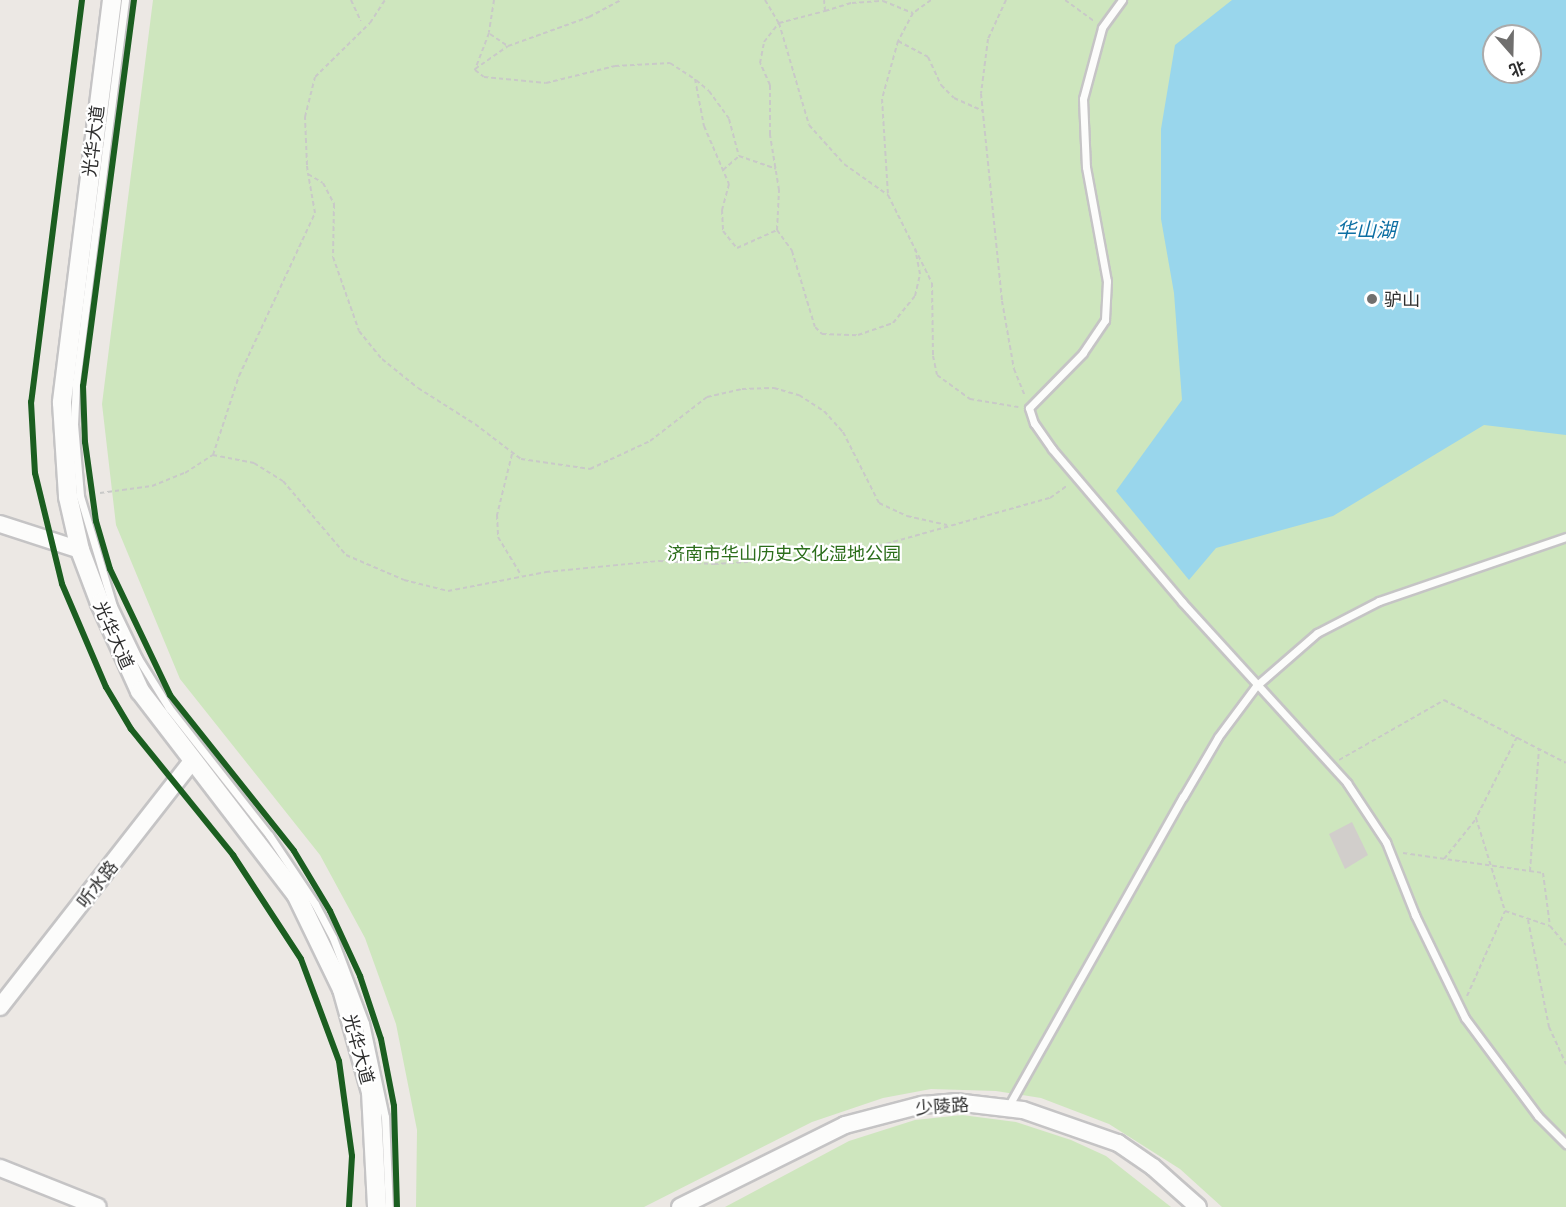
<!DOCTYPE html>
<html>
<head>
<meta charset="utf-8">
<style>
  body { margin:0 }
  #map { position:relative; width:1566px; height:1207px; overflow:hidden; background:#ece8e4; font-family:Lato,"Noto Sans SC",sans-serif }
  div>[style] { position:absolute }
  .green>* { inset:0; background:#cee6be }
  .water>* { inset:0; background:#99d6ec }
  .building>* { inset:0; background:#d1cecb }
  .path>* { height:2px; margin-top:-1px; transform-origin:0; background:repeating-linear-gradient(90deg,#c9c9c8 0 4.5px,transparent 0 7.5px) }
  .roads { filter:drop-shadow(2px 0 #c5c4c5) drop-shadow(-2px 0 #c5c4c5) drop-shadow(0 2px #c5c4c5) drop-shadow(0 -2px #c5c4c5) }
  .service>* { height:7px; margin:-3.5px; padding:0 3.5px; transform-origin:3.5px; border-radius:3.5px; background:#fcfcfb }
  .tertiary>* { height:16px; margin:-8px; padding:0 8px; transform-origin:8px; border-radius:8px; background:#fcfcfb }
  .secondary>* { height:18px; margin:-9px; padding:0 9px; transform-origin:9px; border-radius:9px; background:#fcfcfb }
  .cycleway>* { height:6px; margin:-3px; padding:0 3px; transform-origin:3px; border-radius:3px; background:#1b5e20 }
  .dots>* { width:16px; height:16px; translate:-50% -50%; box-sizing:border-box; border:3px solid #fff; border-radius:50% }
  span { translate:-50% -50%; white-space:nowrap; text-align:center; line-height:1.15; -webkit-text-stroke:4.5px #fff; paint-order:stroke }
  .street-label { font-size:18px; color:#2e2e2e }
  .poi-label { font-size:18px; color:#2e2e2e }
  .left { translate:0 -50%; text-align:left }
  .park-label { font-size:18px; color:#2c6e1b }
  .water-label { font-size:20px; color:#0d6fa3; font-style:italic }
  .north { position:absolute; left:1482px; top:24px; width:60px; height:60px; box-sizing:border-box; background:#fff; border:2px solid #ababab; border-radius:50%; rotate:160deg; font-size:16px; font-weight:700; line-height:24px; text-align:center; color:#2e2e2e }
  .north::after { content:''; display:block; margin:auto; width:21px; height:27px; background:#706f6e; clip-path:polygon(50% 0,100% 100%,50% 72%,0 100%) }
</style>
</head>
<body>
<div id="map">
  <div class="green">
    <i style="clip-path:polygon(evenodd,153px 0,1566px 0,1566px 1207px,1222px 1207px,1180px 1169px,1109px 1124px,1041px 1098px,996px 1091px,931px 1089px,883px 1098px,812px 1122px,644px 1207px,416px 1207px,417px 1130px,396px 1024px,365px 938px,320px 855px,180px 679px,116px 525px,102px 404px,153px 0,1494px 36px,1530px 36px,1530px 72px,1494px 72px,1494px 36px)"></i>
    <i style="clip-path:polygon(962px 1115px,1016px 1122px,1071px 1140px,1106px 1156px,1171px 1207px,725px 1207px,849px 1141px,915px 1120px)"></i>
  </div>
  <div class="water">
    <i style="clip-path:polygon(evenodd,1232px 0,1566px 0,1566px 435px,1484px 425px,1333px 516px,1216px 548px,1189px 580px,1116px 491px,1182px 400px,1174px 293px,1161px 219px,1161px 129px,1175px 45px,1232px 0,1494px 36px,1530px 36px,1530px 72px,1494px 72px,1494px 36px)"></i>
  </div>
  <div class="building">
    <i style="clip-path:polygon(1352px 822px,1368px 855px,1345px 869px,1329px 834px)"></i>
  </div>
  <div class="path">
    <i style="left:351px;top:0;width:23px;rotate:65deg"></i>
    <i style="left:494px;top:0;width:33px;rotate:99deg"></i>
    <i style="left:489px;top:33px;width:40px;rotate:111deg"></i>
    <i style="left:475px;top:70px;width:11px;rotate:38deg"></i>
    <i style="left:484px;top:77px;width:62px;rotate:5.5deg"></i>
    <i style="left:546px;top:83px;width:71px;rotate:-13.8deg"></i>
    <i style="left:615px;top:66px;width:55px;rotate:-3.1deg"></i>
    <i style="left:670px;top:63px;width:30px;rotate:33deg"></i>
    <i style="left:695px;top:79px;width:48px;rotate:79.2deg"></i>
    <i style="left:704px;top:126px;width:63px;rotate:66.7deg"></i>
    <i style="left:729px;top:184px;width:27px;rotate:105deg"></i>
    <i style="left:722px;top:210px;width:21px;rotate:87deg"></i>
    <i style="left:723px;top:231px;width:22px;rotate:51deg"></i>
    <i style="left:737px;top:248px;width:44px;rotate:-24.2deg"></i>
    <i style="left:777px;top:230px;width:26px;rotate:54deg"></i>
    <i style="left:792px;top:251px;width:79px;rotate:73.2deg"></i>
    <i style="left:815px;top:327px;width:10px;rotate:45deg"></i>
    <i style="left:822px;top:334px;width:36px;rotate:2deg"></i>
    <i style="left:858px;top:335px;width:37px;rotate:-19deg"></i>
    <i style="left:893px;top:323px;width:35px;rotate:-51deg"></i>
    <i style="left:915px;top:296px;width:23px;rotate:-77deg"></i>
    <i style="left:920px;top:274px;width:26px;rotate:-101deg"></i>
    <i style="left:765px;top:0;width:27px;rotate:59deg"></i>
    <i style="left:779px;top:23px;width:106px;rotate:73.6deg"></i>
    <i style="left:809px;top:125px;width:52px;rotate:48.1deg"></i>
    <i style="left:844px;top:164px;width:54px;rotate:35.2deg"></i>
    <i style="left:931px;top:0;width:22px;rotate:144deg"></i>
    <i style="left:913px;top:13px;width:32px;rotate:118deg"></i>
    <i style="left:898px;top:41px;width:60px;rotate:105.4deg"></i>
    <i style="left:882px;top:99px;width:96px;rotate:86.4deg"></i>
    <i style="left:888px;top:195px;width:98px;rotate:63.4deg"></i>
    <i style="left:932px;top:283px;width:73px;rotate:89.2deg"></i>
    <i style="left:933px;top:356px;width:19px;rotate:78deg"></i>
    <i style="left:937px;top:375px;width:41px;rotate:36deg"></i>
    <i style="left:970px;top:399px;width:49px;rotate:9.5deg"></i>
    <i style="left:1006px;top:0;width:43px;rotate:114.8deg"></i>
    <i style="left:988px;top:39px;width:55px;rotate:97.3deg"></i>
    <i style="left:981px;top:94px;width:208px;rotate:84.2deg"></i>
    <i style="left:1002px;top:301px;width:69px;rotate:80deg"></i>
    <i style="left:1014px;top:369px;width:29px;rotate:68deg"></i>
    <i style="left:1065px;top:0;width:37px;rotate:36deg"></i>
    <i style="left:825px;top:11px;width:28px;rotate:-17deg"></i>
    <i style="left:852px;top:3px;width:31px;rotate:-4deg"></i>
    <i style="left:883px;top:1px;width:32px;rotate:22deg"></i>
    <i style="left:490px;top:34px;width:22px;rotate:34deg"></i>
    <i style="left:898px;top:41px;width:34px;rotate:28deg"></i>
    <i style="left:928px;top:57px;width:31px;rotate:65deg"></i>
    <i style="left:941px;top:85px;width:18px;rotate:45deg"></i>
    <i style="left:954px;top:98px;width:32px;rotate:24deg"></i>
    <i style="left:475px;top:69px;width:40px;rotate:-34.9deg"></i>
    <i style="left:508px;top:46px;width:86px;rotate:-19.7deg"></i>
    <i style="left:589px;top:17px;width:36px;rotate:-28deg"></i>
    <i style="left:696px;top:80px;width:17px;rotate:40deg"></i>
    <i style="left:709px;top:91px;width:34px;rotate:54deg"></i>
    <i style="left:729px;top:119px;width:38px;rotate:75deg"></i>
    <i style="left:739px;top:156px;width:39px;rotate:19deg"></i>
    <i style="left:307px;top:165px;width:48px;rotate:-92.4deg"></i>
    <i style="left:305px;top:117px;width:41px;rotate:-76deg"></i>
    <i style="left:315px;top:77px;width:77px;rotate:-44.5deg"></i>
    <i style="left:370px;top:23px;width:27px;rotate:-57deg"></i>
    <i style="left:307px;top:166px;width:8px;rotate:83deg"></i>
    <i style="left:308px;top:174px;width:17px;rotate:31deg"></i>
    <i style="left:323px;top:183px;width:24px;rotate:62deg"></i>
    <i style="left:334px;top:204px;width:53px;rotate:91.1deg"></i>
    <i style="left:333px;top:257px;width:78px;rotate:70.6deg"></i>
    <i style="left:359px;top:331px;width:36px;rotate:51deg"></i>
    <i style="left:382px;top:359px;width:46px;rotate:38.9deg"></i>
    <i style="left:418px;top:388px;width:67px;rotate:32.3deg"></i>
    <i style="left:475px;top:424px;width:58px;rotate:37.3deg"></i>
    <i style="left:521px;top:459px;width:70px;rotate:8.2deg"></i>
    <i style="left:590px;top:469px;width:66px;rotate:-25deg"></i>
    <i style="left:650px;top:441px;width:72px;rotate:-37.7deg"></i>
    <i style="left:707px;top:397px;width:36px;rotate:-13deg"></i>
    <i style="left:742px;top:389px;width:32px;rotate:-2deg"></i>
    <i style="left:774px;top:388px;width:26px;rotate:16deg"></i>
    <i style="left:799px;top:395px;width:30px;rotate:33deg"></i>
    <i style="left:824px;top:411px;width:28px;rotate:48deg"></i>
    <i style="left:843px;top:432px;width:80px;rotate:63.1deg"></i>
    <i style="left:879px;top:503px;width:31px;rotate:25deg"></i>
    <i style="left:907px;top:516px;width:41px;rotate:12.7deg"></i>
    <i style="left:723px;top:170px;width:21px;rotate:-41deg"></i>
    <i style="left:777px;top:230px;width:40px;rotate:-87.1deg"></i>
    <i style="left:779px;top:190px;width:56px;rotate:-99.3deg"></i>
    <i style="left:770px;top:135px;width:50px;rotate:-90deg"></i>
    <i style="left:770px;top:85px;width:24px;rotate:-114deg"></i>
    <i style="left:760px;top:63px;width:21px;rotate:-79deg"></i>
    <i style="left:764px;top:42px;width:24px;rotate:-52deg"></i>
    <i style="left:779px;top:23px;width:48px;rotate:-14.6deg"></i>
    <i style="left:825px;top:11px;width:11px;rotate:-95deg"></i>
    <i style="left:512px;top:454px;width:63px;rotate:103.8deg"></i>
    <i style="left:497px;top:515px;width:22px;rotate:87deg"></i>
    <i style="left:498px;top:537px;width:44px;rotate:58.8deg"></i>
    <i style="left:213px;top:455px;width:83px;rotate:-71.8deg"></i>
    <i style="left:239px;top:376px;width:180px;rotate:-65deg"></i>
    <i style="left:315px;top:213px;width:40px;rotate:-100deg"></i>
    <i style="left:100px;top:493px;width:52px;rotate:-7.7deg"></i>
    <i style="left:152px;top:486px;width:35px;rotate:-22deg"></i>
    <i style="left:185px;top:473px;width:33px;rotate:-33deg"></i>
    <i style="left:213px;top:455px;width:42px;rotate:11deg"></i>
    <i style="left:254px;top:463px;width:34px;rotate:32deg"></i>
    <i style="left:283px;top:481px;width:97px;rotate:49.6deg"></i>
    <i style="left:346px;top:555px;width:63px;rotate:23.3deg"></i>
    <i style="left:404px;top:580px;width:45px;rotate:14deg"></i>
    <i style="left:448px;top:591px;width:100px;rotate:-11deg"></i>
    <i style="left:546px;top:572px;width:114px;rotate:-5.6deg"></i>
    <i style="left:659px;top:561px;width:55px;rotate:3.1deg"></i>
    <i style="left:714px;top:564px;width:129px;rotate:-3.5deg"></i>
    <i style="left:843px;top:556px;width:215px;rotate:-15.7deg"></i>
    <i style="left:1050px;top:498px;width:22px;rotate:-36deg"></i>
    <i style="left:1517px;top:737px;width:91px;rotate:116.8deg"></i>
    <i style="left:1476px;top:818px;width:97px;rotate:72.7deg"></i>
    <i style="left:1505px;top:911px;width:47px;rotate:18.4deg"></i>
    <i style="left:1550px;top:926px;width:25px;rotate:50deg"></i>
    <i style="left:1339px;top:760px;width:121px;rotate:-29.7deg"></i>
    <i style="left:1444px;top:700px;width:137px;rotate:27.3deg"></i>
    <i style="left:1403px;top:853px;width:141px;rotate:8.1deg"></i>
    <i style="left:1543px;top:873px;width:53px;rotate:82.5deg"></i>
    <i style="left:1444px;top:859px;width:51px;rotate:-51.3deg"></i>
    <i style="left:1530px;top:871px;width:122px;rotate:-85.8deg"></i>
    <i style="left:1528px;top:920px;width:109px;rotate:78.9deg"></i>
    <i style="left:1549px;top:1027px;width:41px;rotate:65.3deg"></i>
    <i style="left:1467px;top:996px;width:93px;rotate:-65.9deg"></i>
  </div>
  <div class="roads">
    <div class="service">
      <i style="left:125px;top:0;width:385px;rotate:97.3deg"></i>
      <i style="left:76px;top:382px;width:42px;rotate:92.7deg"></i>
      <i style="left:74px;top:424px;width:72px;rotate:85.2deg"></i>
      <i style="left:80px;top:496px;width:115px;rotate:73.3deg"></i>
      <i style="left:113px;top:606px;width:58px;rotate:64.3deg"></i>
      <i style="left:138px;top:658px;width:59px;rotate:58.2deg"></i>
      <i style="left:169px;top:708px;width:162px;rotate:51.8deg"></i>
      <i style="left:269px;top:835px;width:83px;rotate:56.3deg"></i>
      <i style="left:315px;top:904px;width:38px;rotate:62deg"></i>
      <i style="left:333px;top:938px;width:91px;rotate:69.4deg"></i>
      <i style="left:365px;top:1023px;width:96px;rotate:78deg"></i>
      <i style="left:385px;top:1117px;width:90px;rotate:87.5deg"></i>
      <i style="left:1122px;top:0;width:34px;rotate:126deg"></i>
      <i style="left:1102px;top:28px;width:73px;rotate:105deg"></i>
      <i style="left:1083px;top:99px;width:68px;rotate:87.5deg"></i>
      <i style="left:1086px;top:167px;width:116px;rotate:79.6deg"></i>
      <i style="left:1107px;top:281px;width:39px;rotate:93deg"></i>
      <i style="left:1105px;top:320px;width:40px;rotate:124deg"></i>
      <i style="left:1083px;top:353px;width:77px;rotate:134.5deg"></i>
      <i style="left:1029px;top:408px;width:16px;rotate:72deg"></i>
      <i style="left:1034px;top:423px;width:32px;rotate:55deg"></i>
      <i style="left:1052px;top:449px;width:201px;rotate:49.6deg"></i>
      <i style="left:1182px;top:602px;width:245px;rotate:47.6deg"></i>
      <i style="left:1347px;top:783px;width:71px;rotate:56.5deg"></i>
      <i style="left:1386px;top:842px;width:79px;rotate:68.3deg"></i>
      <i style="left:1415px;top:915px;width:114px;rotate:64.1deg"></i>
      <i style="left:1465px;top:1018px;width:122px;rotate:53.3deg"></i>
      <i style="left:1538px;top:1116px;width:40px;rotate:45deg"></i>
      <i style="left:1008px;top:1107px;width:356px;rotate:-60.6deg"></i>
      <i style="left:1183px;top:797px;width:69px;rotate:-59.7deg"></i>
      <i style="left:1218px;top:737px;width:64px;rotate:-53.3deg"></i>
      <i style="left:1256px;top:686px;width:81px;rotate:-41deg"></i>
      <i style="left:1317px;top:633px;width:70px;rotate:-27.3deg"></i>
      <i style="left:1379px;top:601px;width:198px;rotate:-18.9deg"></i>
    </div>
    <div class="tertiary">
      <i style="left:0;top:524px;width:84px;rotate:18deg"></i>
      <i style="left:0;top:1007px;width:313px;rotate:-52deg"></i>
      <i style="left:0;top:1168px;width:105px;rotate:21.7deg"></i>
      <i style="left:680px;top:1207px;width:184px;rotate:-26.4deg"></i>
      <i style="left:845px;top:1125px;width:80px;rotate:-14.6deg"></i>
      <i style="left:922px;top:1105px;width:33px;rotate:-5deg"></i>
      <i style="left:955px;top:1102px;width:68px;rotate:6.7deg"></i>
      <i style="left:1023px;top:1110px;width:101px;rotate:19.2deg"></i>
      <i style="left:1118px;top:1143px;width:42px;rotate:34.4deg"></i>
      <i style="left:1153px;top:1167px;width:60px;rotate:41.6deg"></i>
    </div>
    <div class="secondary">
      <i style="left:112px;top:0;width:406px;rotate:97.1deg"></i>
      <i style="left:62px;top:403px;width:94px;rotate:86.3deg"></i>
      <i style="left:68px;top:497px;width:54px;rotate:77.2deg"></i>
      <i style="left:80px;top:550px;width:57px;rotate:69.3deg"></i>
      <i style="left:100px;top:603px;width:97px;rotate:65.6deg"></i>
      <i style="left:140px;top:691px;width:256px;rotate:52.5deg"></i>
      <i style="left:296px;top:894px;width:106px;rotate:64.2deg"></i>
      <i style="left:342px;top:989px;width:107px;rotate:74.3deg"></i>
      <i style="left:371px;top:1092px;width:115px;rotate:87deg"></i>
    </div>
  </div>
  <div class="cycleway">
    <i style="left:82px;top:0;width:405px;rotate:97.2deg"></i>
    <i style="left:31px;top:402px;width:71px;rotate:86.8deg"></i>
    <i style="left:35px;top:473px;width:114px;rotate:76.3deg"></i>
    <i style="left:62px;top:584px;width:112px;rotate:66.9deg"></i>
    <i style="left:106px;top:687px;width:49px;rotate:59.2deg"></i>
    <i style="left:131px;top:729px;width:162px;rotate:51deg"></i>
    <i style="left:233px;top:855px;width:124px;rotate:56.8deg"></i>
    <i style="left:301px;top:959px;width:109px;rotate:69.6deg"></i>
    <i style="left:339px;top:1061px;width:96px;rotate:82.2deg"></i>
    <i style="left:352px;top:1156px;width:51px;rotate:93.4deg"></i>
    <i style="left:134px;top:0;width:389px;rotate:97.5deg"></i>
    <i style="left:83px;top:386px;width:56px;rotate:88deg"></i>
    <i style="left:85px;top:442px;width:80px;rotate:82.1deg"></i>
    <i style="left:96px;top:521px;width:50px;rotate:73.7deg"></i>
    <i style="left:110px;top:569px;width:140px;rotate:64.5deg"></i>
    <i style="left:170px;top:695px;width:199px;rotate:51.5deg"></i>
    <i style="left:294px;top:851px;width:70px;rotate:59deg"></i>
    <i style="left:330px;top:911px;width:72px;rotate:65.2deg"></i>
    <i style="left:360px;top:976px;width:66px;rotate:71.6deg"></i>
    <i style="left:381px;top:1039px;width:68px;rotate:79deg"></i>
    <i style="left:394px;top:1106px;width:101px;rotate:88.3deg"></i>
  </div>
  <div class="dots">
    <i style="left:1372px;top:299px;background:#706f6e"></i>
  </div>
  <div class="street-label">
    <span style="left:93px;top:141px;rotate:-83deg">光华大道</span>
    <span style="left:114px;top:635px;rotate:66deg">光华大道</span>
    <span style="left:97px;top:884px;rotate:-52deg">听水路</span>
    <span style="left:359px;top:1049px;rotate:75deg">光华大道</span>
    <span style="left:942px;top:1106px;rotate:-4deg">少陵路</span>
  </div>
  <div class="poi-label">
    <span class="left" style="left:1384px;top:299px">驴山</span>
  </div>
  <div class="park-label">
    <span style="left:784px;top:553px">济南市华山历史文化湿地公园</span>
  </div>
  <div class="water-label">
    <span style="left:1366px;top:229px">华山湖</span>
  </div>
  <div class="north">北</div>
</div>
</body>
</html>
